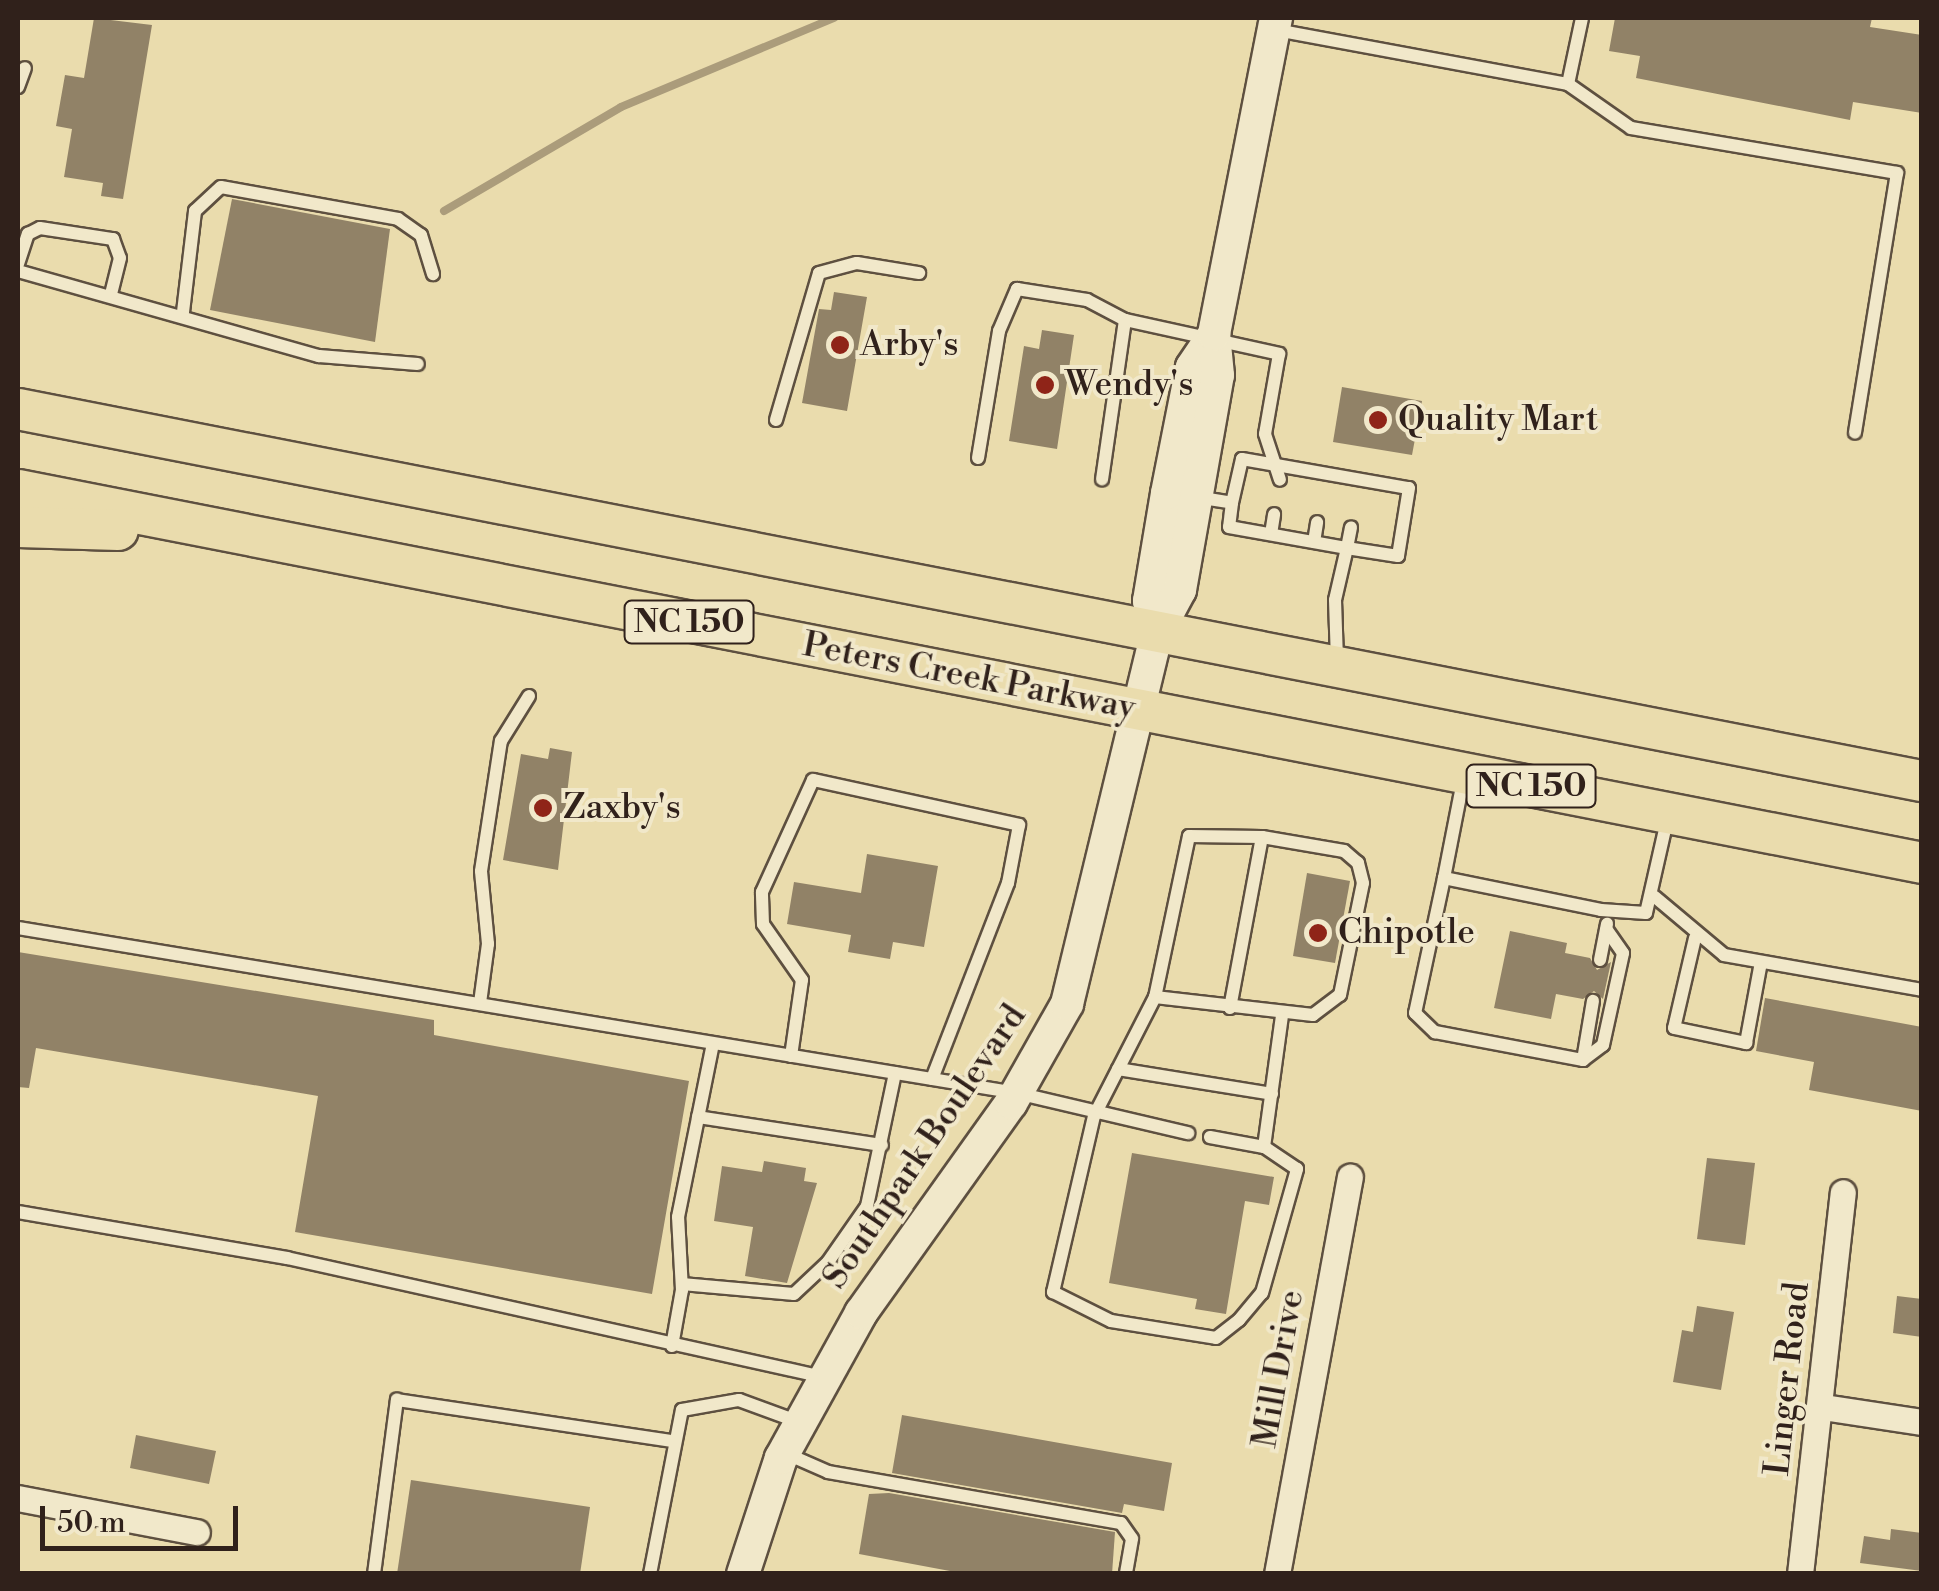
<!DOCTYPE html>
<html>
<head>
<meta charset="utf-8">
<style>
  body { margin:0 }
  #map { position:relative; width:1939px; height:1591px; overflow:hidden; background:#eadcad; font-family:"Libre Bodoni",serif }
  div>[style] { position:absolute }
  .stream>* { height:8px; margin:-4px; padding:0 4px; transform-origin:4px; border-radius:4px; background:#ab9c7b }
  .building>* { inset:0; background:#918267 }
  .roads { filter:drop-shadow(2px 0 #5e5040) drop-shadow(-2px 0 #5e5040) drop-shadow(0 2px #5e5040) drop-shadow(0 -2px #5e5040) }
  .service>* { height:12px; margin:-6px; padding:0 6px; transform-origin:6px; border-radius:6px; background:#f1e8ca }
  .minor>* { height:25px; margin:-12.5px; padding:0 12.5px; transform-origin:12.5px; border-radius:12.5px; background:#f1e8ca }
  .tertiary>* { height:32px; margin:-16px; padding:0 16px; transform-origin:16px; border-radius:16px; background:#f1e8ca }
  .primary>* { height:40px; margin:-20px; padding:0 20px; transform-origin:20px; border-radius:20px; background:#eadcad }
  .dots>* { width:28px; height:28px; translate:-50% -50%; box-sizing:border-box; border:5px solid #f1e8ca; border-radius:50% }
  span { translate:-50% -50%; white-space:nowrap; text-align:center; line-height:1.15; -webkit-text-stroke:8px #f1e8ca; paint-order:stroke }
  .shield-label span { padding:2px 8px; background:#f1e8ca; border:2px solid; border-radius:8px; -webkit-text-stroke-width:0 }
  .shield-label { font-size:32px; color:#30211b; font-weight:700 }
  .poi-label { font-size:35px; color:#30211b }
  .left { translate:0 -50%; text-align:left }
  .street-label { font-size:35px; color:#30211b }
  .frame { position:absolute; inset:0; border:20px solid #30211b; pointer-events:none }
  .scale { position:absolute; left:40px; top:1506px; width:198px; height:45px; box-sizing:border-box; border:5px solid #30211b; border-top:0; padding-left:12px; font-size:30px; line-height:35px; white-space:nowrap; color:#30211b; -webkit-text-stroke:8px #f1e8ca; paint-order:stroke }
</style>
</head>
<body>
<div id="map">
  <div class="stream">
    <i style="left:444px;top:211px;width:205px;rotate:-30.4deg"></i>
    <i style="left:621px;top:107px;width:231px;rotate:-22.7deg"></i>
  </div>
  <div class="building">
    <i style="clip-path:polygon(94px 18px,152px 25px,123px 199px,101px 196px,103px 183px,64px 177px,72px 129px,56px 126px,65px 75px,84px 78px)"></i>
    <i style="clip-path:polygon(1615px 18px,1872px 18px,1870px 27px,1922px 35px,1922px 113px,1853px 102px,1850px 120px,1636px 78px,1640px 56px,1609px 51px)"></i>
    <i style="clip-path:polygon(232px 199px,390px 229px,375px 342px,210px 310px)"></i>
    <i style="clip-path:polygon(834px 292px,867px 297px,847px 411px,802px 403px,819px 309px,831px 310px)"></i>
    <i style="clip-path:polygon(1042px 330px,1074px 335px,1057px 449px,1009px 441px,1024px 346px,1039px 349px)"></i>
    <i style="clip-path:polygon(1342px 387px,1422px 401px,1412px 455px,1333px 442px)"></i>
    <i style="clip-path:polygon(550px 748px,572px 752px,558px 870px,503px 860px,521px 754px,548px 759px)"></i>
    <i style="clip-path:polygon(867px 854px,938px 866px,924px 947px,893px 942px,890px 959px,848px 952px,851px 935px,787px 924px,794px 882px,861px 893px)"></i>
    <i style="clip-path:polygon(1307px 873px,1350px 881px,1335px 963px,1293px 956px)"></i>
    <i style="clip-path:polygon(1510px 931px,1567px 943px,1565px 953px,1590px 958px,1597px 970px,1611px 962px,1603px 999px,1594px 991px,1583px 999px,1556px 994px,1551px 1019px,1494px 1008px)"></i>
    <i style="clip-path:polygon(18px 952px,434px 1020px,434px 1035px,689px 1081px,652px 1294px,295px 1232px,318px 1096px,36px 1048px,29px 1088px,18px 1087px)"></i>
    <i style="clip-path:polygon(1765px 998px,1922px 1027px,1922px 1111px,1809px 1090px,1814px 1062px,1756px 1051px)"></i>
    <i style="clip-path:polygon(1132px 1153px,1274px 1177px,1269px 1205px,1245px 1201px,1226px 1314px,1195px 1309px,1197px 1299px,1109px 1283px)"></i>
    <i style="clip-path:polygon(1707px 1158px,1755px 1163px,1745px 1245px,1697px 1239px)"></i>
    <i style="clip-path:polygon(764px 1161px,806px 1168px,804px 1181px,817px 1183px,787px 1283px,745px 1276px,753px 1227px,714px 1221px,722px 1166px,762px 1172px)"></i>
    <i style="clip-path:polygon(1897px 1296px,1922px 1299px,1922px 1337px,1893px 1333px)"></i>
    <i style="clip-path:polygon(1697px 1306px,1734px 1312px,1721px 1390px,1673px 1382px,1682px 1330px,1693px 1332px)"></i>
    <i style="clip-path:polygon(902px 1415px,1172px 1463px,1164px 1511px,1124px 1504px,1122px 1513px,892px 1473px)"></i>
    <i style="clip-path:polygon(136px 1435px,216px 1451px,209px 1484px,130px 1468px)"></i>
    <i style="clip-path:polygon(411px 1480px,590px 1507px,580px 1574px,397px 1574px)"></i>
    <i style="clip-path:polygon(889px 1493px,1115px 1532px,1112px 1574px,966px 1574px,859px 1554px,869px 1494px)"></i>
    <i style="clip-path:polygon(1891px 1529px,1922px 1533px,1922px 1571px,1860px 1563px,1864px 1536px,1890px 1540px)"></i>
  </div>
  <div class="roads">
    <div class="service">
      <i style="left:1276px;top:30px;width:297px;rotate:10.5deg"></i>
      <i style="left:1568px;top:84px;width:77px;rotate:34.9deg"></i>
      <i style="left:1631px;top:128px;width:270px;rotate:9.6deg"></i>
      <i style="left:1897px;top:173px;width:263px;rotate:99.2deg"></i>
      <i style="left:1568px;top:84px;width:67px;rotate:-78deg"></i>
      <i style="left:18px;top:87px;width:20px;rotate:-70deg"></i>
      <i style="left:18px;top:264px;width:32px;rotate:-72deg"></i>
      <i style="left:28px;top:234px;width:13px;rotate:-27deg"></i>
      <i style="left:40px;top:228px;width:74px;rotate:8.6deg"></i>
      <i style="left:113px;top:239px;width:20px;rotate:70deg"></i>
      <i style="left:120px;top:258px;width:37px;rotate:104deg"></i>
      <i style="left:18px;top:271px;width:313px;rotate:15.8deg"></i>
      <i style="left:319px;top:356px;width:99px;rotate:4.6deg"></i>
      <i style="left:183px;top:312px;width:102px;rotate:-83.2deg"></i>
      <i style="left:195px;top:211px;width:35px;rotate:-43deg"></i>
      <i style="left:221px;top:187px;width:180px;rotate:10.2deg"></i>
      <i style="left:398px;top:219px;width:28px;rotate:35deg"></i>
      <i style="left:421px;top:235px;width:41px;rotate:72.9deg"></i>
      <i style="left:1125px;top:320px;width:158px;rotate:12.4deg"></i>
      <i style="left:1279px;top:354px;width:81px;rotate:99.9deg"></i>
      <i style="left:1265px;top:434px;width:48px;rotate:71.9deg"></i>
      <i style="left:776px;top:420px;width:153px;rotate:-73.7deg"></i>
      <i style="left:819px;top:273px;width:39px;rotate:-15deg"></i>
      <i style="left:857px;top:263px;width:63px;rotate:9.2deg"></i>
      <i style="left:978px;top:458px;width:129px;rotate:-80.6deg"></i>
      <i style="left:999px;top:331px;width:46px;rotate:-66.8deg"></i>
      <i style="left:1017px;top:289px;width:71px;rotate:8.9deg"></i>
      <i style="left:1087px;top:300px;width:43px;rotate:27.8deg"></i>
      <i style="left:1125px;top:320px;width:161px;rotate:98.2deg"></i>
      <i style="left:1196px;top:497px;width:36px;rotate:9deg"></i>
      <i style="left:1232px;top:503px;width:24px;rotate:97deg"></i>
      <i style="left:1229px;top:527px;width:120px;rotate:10.1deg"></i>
      <i style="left:1347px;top:548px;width:53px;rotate:103deg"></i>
      <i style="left:1335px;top:600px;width:61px;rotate:88.1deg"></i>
      <i style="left:1232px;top:503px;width:45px;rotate:-77.2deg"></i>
      <i style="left:1242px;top:459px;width:169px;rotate:9.9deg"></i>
      <i style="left:1409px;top:488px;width:69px;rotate:99.2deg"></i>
      <i style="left:1398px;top:556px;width:52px;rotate:-171.1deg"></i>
      <i style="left:1347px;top:548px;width:21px;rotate:-79deg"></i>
      <i style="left:1271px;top:534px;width:20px;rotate:-81deg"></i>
      <i style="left:1314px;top:542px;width:20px;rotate:-81deg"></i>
      <i style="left:1463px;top:781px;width:99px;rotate:101.1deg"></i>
      <i style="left:1444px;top:878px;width:160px;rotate:11.5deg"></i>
      <i style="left:1601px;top:910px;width:45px;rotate:3.8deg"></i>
      <i style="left:1646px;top:913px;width:99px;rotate:-77.2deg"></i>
      <i style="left:1444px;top:878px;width:138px;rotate:102.1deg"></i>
      <i style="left:1415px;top:1013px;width:28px;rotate:44deg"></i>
      <i style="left:1435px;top:1032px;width:151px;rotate:10.7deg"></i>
      <i style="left:1583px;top:1060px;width:25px;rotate:-37deg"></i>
      <i style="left:1603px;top:1045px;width:94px;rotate:-77.7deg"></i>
      <i style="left:1623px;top:953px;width:29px;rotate:-125deg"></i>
      <i style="left:1655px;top:897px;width:90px;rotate:40deg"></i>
      <i style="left:1724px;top:955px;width:201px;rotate:10deg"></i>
      <i style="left:18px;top:928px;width:1013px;rotate:9.38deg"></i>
      <i style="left:1017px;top:1093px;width:176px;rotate:13.2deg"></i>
      <i style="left:1695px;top:938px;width:92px;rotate:103.1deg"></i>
      <i style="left:1674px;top:1028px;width:74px;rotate:11.8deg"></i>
      <i style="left:1746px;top:1043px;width:82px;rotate:-79.5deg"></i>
      <i style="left:1600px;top:960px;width:37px;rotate:-79deg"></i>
      <i style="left:1155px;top:997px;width:159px;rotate:6.5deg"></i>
      <i style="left:1313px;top:1015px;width:34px;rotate:-37deg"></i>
      <i style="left:1340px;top:995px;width:114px;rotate:-78.4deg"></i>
      <i style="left:1363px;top:883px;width:21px;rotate:-104deg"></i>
      <i style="left:1358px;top:863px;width:18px;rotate:-139deg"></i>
      <i style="left:1344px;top:851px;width:83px;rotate:-170.3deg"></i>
      <i style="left:1262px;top:837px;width:73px;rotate:-179.2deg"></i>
      <i style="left:1189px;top:836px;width:165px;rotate:101.9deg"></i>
      <i style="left:1155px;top:997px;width:134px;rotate:117.1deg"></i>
      <i style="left:1094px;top:1116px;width:181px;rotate:103.1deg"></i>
      <i style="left:1053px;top:1292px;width:65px;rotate:26.6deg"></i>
      <i style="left:1111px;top:1321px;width:106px;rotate:9.2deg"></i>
      <i style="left:1216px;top:1338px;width:29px;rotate:-38deg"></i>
      <i style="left:1239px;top:1320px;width:35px;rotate:-50deg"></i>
      <i style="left:1262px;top:1293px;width:129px;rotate:-74.2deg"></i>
      <i style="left:1297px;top:1169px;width:40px;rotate:-146deg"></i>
      <i style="left:1264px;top:1147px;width:55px;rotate:-169.5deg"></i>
      <i style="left:480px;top:1003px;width:60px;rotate:-82.3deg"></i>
      <i style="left:488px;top:944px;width:73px;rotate:-95.5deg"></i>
      <i style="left:481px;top:871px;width:132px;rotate:-81.3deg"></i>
      <i style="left:501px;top:741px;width:53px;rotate:-58.1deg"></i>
      <i style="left:1230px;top:1008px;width:174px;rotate:-79.4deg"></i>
      <i style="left:791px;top:1056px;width:77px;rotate:-81.8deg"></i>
      <i style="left:802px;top:980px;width:68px;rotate:-124.9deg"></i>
      <i style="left:763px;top:924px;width:32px;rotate:-92deg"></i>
      <i style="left:762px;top:892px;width:123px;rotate:-65.5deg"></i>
      <i style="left:813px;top:780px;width:211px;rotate:12.3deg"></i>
      <i style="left:1019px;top:825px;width:59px;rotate:100.7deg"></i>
      <i style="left:1008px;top:883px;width:210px;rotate:111.2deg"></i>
      <i style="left:1583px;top:1060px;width:60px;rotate:-80.4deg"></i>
      <i style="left:1118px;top:1069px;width:156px;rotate:9.2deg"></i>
      <i style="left:698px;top:1117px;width:186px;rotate:8.7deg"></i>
      <i style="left:1264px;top:1147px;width:133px;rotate:-82.2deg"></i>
      <i style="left:18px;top:1212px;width:273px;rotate:9.7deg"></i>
      <i style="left:287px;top:1258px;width:549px;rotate:12.52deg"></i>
      <i style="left:682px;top:1284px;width:112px;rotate:5.1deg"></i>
      <i style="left:794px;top:1294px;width:47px;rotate:-43.3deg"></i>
      <i style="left:828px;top:1262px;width:68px;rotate:-55.1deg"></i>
      <i style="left:867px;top:1206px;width:136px;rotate:-78.1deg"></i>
      <i style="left:672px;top:1346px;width:57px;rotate:-79.9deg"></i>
      <i style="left:682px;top:1290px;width:73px;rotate:-93.1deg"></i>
      <i style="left:678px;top:1217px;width:177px;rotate:-78.6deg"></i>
      <i style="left:787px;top:1454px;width:45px;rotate:23.7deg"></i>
      <i style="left:828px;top:1472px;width:297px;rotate:9.9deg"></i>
      <i style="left:1121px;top:1523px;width:19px;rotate:55deg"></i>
      <i style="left:1132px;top:1539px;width:36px;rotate:100deg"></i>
      <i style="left:374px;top:1574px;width:176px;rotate:-82.5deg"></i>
      <i style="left:397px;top:1400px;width:276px;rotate:8.5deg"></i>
      <i style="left:650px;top:1574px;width:167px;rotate:-79deg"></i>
      <i style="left:682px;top:1410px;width:58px;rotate:-10deg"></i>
      <i style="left:739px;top:1400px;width:64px;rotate:20.1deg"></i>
    </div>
    <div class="minor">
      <i style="left:1823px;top:1407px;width:100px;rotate:8.6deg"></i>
      <i style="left:18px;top:1498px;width:182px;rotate:10.8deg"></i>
      <i style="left:1277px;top:1574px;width:404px;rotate:-79.6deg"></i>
      <i style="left:1800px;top:1574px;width:384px;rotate:-83.6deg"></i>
    </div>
    <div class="tertiary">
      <i style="left:1157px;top:633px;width:33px;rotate:-104deg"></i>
      <i style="left:1149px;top:601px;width:109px;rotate:-80.5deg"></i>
      <i style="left:1167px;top:493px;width:128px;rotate:-78.8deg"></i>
      <i style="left:1192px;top:367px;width:40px;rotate:-56deg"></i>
      <i style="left:743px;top:1574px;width:122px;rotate:-71.9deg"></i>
      <i style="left:781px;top:1458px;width:166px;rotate:-61.1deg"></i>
      <i style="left:861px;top:1313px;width:258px;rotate:-54.5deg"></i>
      <i style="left:1011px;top:1103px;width:114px;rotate:-60.5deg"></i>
      <i style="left:1067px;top:1004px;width:382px;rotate:-76.4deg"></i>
      <i style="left:1157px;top:633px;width:49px;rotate:-61.9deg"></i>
      <i style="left:1180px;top:590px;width:218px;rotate:-80deg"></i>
      <i style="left:1218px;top:375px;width:41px;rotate:-95.6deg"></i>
      <i style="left:1214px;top:334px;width:322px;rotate:-78.9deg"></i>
    </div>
    <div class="primary">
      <i style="left:18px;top:409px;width:1940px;rotate:11.06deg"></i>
      <i style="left:18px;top:490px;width:1940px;rotate:11.08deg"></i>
      <i style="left:18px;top:527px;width:100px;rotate:1.7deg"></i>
    </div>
  </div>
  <div class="dots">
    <i style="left:840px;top:345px;background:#8f2418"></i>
    <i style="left:1045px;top:385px;background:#8f2418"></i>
    <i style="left:1378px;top:420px;background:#8f2418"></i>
    <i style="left:543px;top:808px;background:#8f2418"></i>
    <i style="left:1318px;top:933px;background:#8f2418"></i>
  </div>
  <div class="shield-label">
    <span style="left:689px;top:622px">NC 150</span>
    <span style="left:1531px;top:786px">NC 150</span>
  </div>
  <div class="poi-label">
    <span class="left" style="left:860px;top:345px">Arby's</span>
    <span class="left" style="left:1065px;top:385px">Wendy's</span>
    <span class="left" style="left:1398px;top:420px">Quality Mart</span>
    <span class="left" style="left:563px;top:808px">Zaxby's</span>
    <span class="left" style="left:1338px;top:933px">Chipotle</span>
  </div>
  <div class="street-label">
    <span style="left:969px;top:677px;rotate:11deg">Peters Creek Parkway</span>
    <span style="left:925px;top:1147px;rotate:-56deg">Southpark Boulevard</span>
    <span style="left:1279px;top:1369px;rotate:-80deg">Mill Drive</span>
    <span style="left:1788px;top:1379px;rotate:-84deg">Linger Road</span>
  </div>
  <div class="frame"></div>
  <div class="scale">50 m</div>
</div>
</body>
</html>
